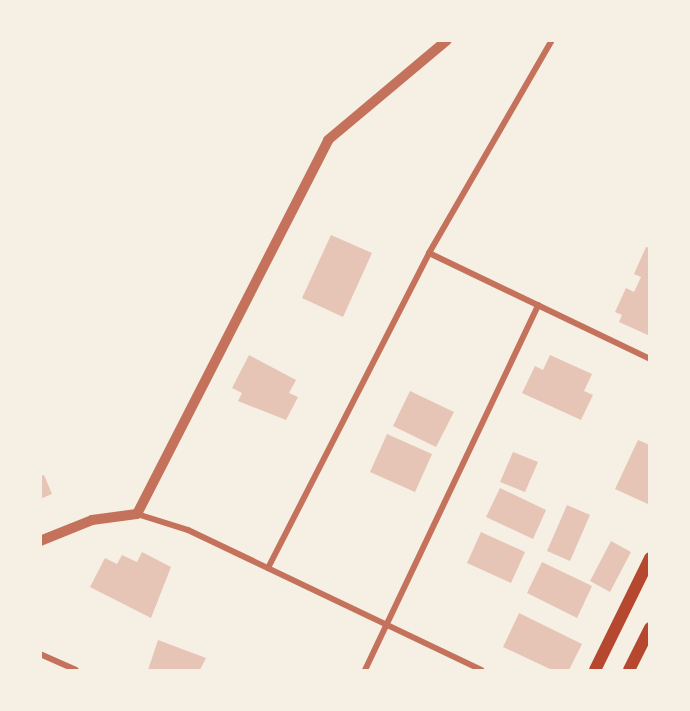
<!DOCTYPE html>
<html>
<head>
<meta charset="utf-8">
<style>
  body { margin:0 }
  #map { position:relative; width:690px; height:711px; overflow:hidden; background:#f6efe4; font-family:Inter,sans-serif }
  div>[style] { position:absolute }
  .building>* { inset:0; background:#e6c5b7 }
  .minor>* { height:6px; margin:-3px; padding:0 3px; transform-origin:3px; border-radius:3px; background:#c5725c }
  .tertiary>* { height:10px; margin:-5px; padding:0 5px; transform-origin:5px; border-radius:5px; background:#c5725c }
  .secondary>* { height:12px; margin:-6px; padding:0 6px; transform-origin:6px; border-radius:6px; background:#b5482f }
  span { translate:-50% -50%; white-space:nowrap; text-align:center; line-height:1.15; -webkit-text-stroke:6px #f6efe4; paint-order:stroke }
  .frame { position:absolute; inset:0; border:42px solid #f6efe4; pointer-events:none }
</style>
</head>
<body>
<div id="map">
  <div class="building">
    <i style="clip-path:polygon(331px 235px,372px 253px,343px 317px,302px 298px)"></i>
    <i style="clip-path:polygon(646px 247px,650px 248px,650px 336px,619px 322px,622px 315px,615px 312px,626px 288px,634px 292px,641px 277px,634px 274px)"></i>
    <i style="clip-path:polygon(249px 355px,296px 380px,289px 393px,298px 397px,286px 420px,238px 401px,242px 393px,232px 388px)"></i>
    <i style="clip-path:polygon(550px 355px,592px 374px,584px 391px,593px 395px,581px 420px,522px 393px,535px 366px,543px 370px)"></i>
    <i style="clip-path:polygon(410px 391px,454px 412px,436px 447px,393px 426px)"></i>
    <i style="clip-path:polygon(387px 434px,432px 454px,415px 492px,370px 472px)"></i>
    <i style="clip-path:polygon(638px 440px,650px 445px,650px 505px,615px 489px)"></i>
    <i style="clip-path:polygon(513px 452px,538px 462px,525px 492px,500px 482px)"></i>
    <i style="clip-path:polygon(44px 475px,52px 494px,40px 499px,40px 476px)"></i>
    <i style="clip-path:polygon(500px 488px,546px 510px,533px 539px,486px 517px)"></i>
    <i style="clip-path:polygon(567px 505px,590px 515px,570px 561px,547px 551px)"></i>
    <i style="clip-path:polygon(481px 532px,525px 552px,511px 583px,467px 563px)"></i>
    <i style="clip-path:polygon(611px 541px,631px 552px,610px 592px,590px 581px)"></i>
    <i style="clip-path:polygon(142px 552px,171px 567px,151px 618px,90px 587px,105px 558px,117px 564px,122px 555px,137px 562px)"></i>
    <i style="clip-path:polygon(542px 562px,592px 586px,577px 618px,527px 593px)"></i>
    <i style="clip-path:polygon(519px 613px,582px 644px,569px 670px,552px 670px,503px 647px)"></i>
    <i style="clip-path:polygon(158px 640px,206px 658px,200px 670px,148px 670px)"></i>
  </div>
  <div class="minor">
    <i style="left:429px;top:253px;width:245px;rotate:25.6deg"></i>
    <i style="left:137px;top:514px;width:53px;rotate:17.4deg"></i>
    <i style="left:188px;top:530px;width:325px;rotate:25.5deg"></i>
    <i style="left:268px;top:568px;width:354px;rotate:-62.9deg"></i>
    <i style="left:429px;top:253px;width:246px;rotate:-60deg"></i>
    <i style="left:40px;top:654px;width:39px;rotate:24deg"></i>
    <i style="left:365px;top:670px;width:404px;rotate:-64.6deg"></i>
  </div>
  <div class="tertiary">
    <i style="left:40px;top:541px;width:56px;rotate:-22deg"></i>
    <i style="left:92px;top:520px;width:45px;rotate:-7.6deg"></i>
    <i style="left:137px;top:514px;width:420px;rotate:-62.9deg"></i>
    <i style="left:328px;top:140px;width:155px;rotate:-40deg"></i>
  </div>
  <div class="secondary">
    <i style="left:595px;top:670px;width:125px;rotate:-63.8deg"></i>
    <i style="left:629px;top:670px;width:47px;rotate:-63.4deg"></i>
  </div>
  <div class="frame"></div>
</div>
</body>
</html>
